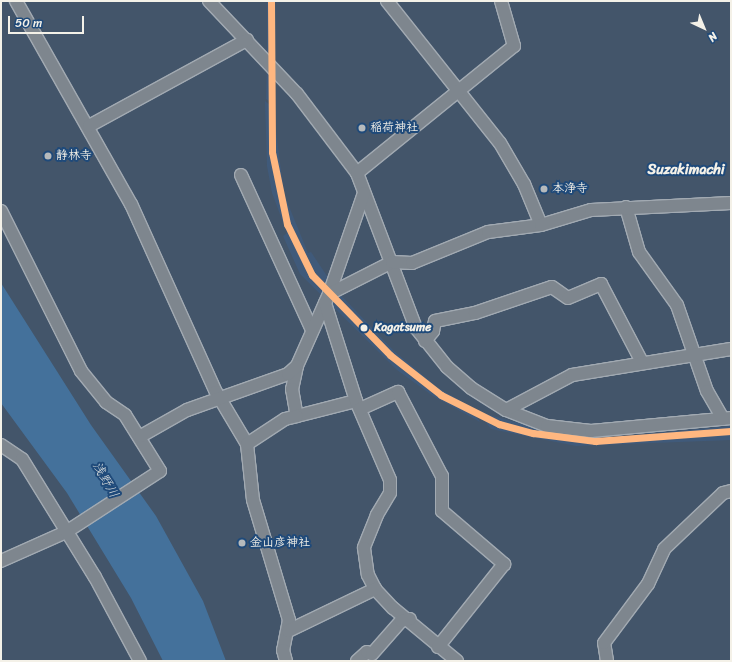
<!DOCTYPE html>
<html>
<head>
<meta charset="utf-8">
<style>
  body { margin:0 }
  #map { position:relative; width:732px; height:662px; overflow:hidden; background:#43556a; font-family:Sriracha,"Klee One",sans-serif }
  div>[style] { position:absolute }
  .built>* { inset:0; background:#405a7a }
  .water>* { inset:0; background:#44719b }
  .roads { filter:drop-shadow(1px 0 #a2aab2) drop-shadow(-1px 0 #a2aab2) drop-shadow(0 1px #a2aab2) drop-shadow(0 -1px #a2aab2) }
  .minor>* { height:12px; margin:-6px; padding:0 6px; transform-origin:6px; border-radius:6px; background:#7e868e }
  .rail-1>* { height:7px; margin:-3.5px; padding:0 3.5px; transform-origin:3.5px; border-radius:3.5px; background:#ffb780 }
  .dots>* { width:11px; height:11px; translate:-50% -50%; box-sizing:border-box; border:2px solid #1f4a7a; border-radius:50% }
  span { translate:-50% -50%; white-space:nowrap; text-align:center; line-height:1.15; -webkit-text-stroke:4px #1f4a7a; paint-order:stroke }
  .poi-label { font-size:12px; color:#f4f1e8; font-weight:700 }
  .left { translate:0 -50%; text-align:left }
  .stop-label { font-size:12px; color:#f4f1e8; font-weight:700 }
  .water-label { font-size:13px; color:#dadedd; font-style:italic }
  .quarter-label { font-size:14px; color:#f4f1e8; font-weight:700 }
  .frame { position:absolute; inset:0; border:2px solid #f4f1e8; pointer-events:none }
  .north { position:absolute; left:684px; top:8px; width:40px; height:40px; -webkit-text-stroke:3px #1f4a7a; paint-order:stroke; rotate:136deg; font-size:11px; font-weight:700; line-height:16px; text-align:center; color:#f4f1e8 }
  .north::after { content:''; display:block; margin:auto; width:14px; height:18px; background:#f4f1e8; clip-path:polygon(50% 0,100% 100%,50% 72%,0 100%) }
  .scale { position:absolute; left:8px; top:16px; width:76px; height:18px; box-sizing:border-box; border:2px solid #f4f1e8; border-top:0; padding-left:5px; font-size:12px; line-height:14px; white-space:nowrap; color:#f4f1e8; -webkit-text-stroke:3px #1f4a7a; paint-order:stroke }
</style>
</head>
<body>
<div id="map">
  <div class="built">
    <i style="clip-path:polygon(267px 1px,275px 1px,273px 104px,266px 99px,267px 51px,270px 51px,267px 51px)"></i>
    <i style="clip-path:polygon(265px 101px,273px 107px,284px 194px,308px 253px,311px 252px,337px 291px,394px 351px,438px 388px,468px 405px,480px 422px,433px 396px,397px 370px,300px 274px,283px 236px,287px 233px,272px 193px,267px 166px)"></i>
    <i style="clip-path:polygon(478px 412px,572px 437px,611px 437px,731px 426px,731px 440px,576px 446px,491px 429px)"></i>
  </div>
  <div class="water">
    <i style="clip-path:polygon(1px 283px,91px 425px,156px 516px,203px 601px,226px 661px,163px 661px,131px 598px,67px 493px,1px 403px)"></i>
  </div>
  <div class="roads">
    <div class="minor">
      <i style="left:16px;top:1px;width:233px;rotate:60.5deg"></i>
      <i style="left:131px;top:204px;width:206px;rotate:65.7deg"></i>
      <i style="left:216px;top:392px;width:61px;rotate:59.2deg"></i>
      <i style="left:247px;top:444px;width:56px;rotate:83.9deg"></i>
      <i style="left:253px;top:500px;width:125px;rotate:73.3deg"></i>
      <i style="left:289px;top:620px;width:31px;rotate:101deg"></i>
      <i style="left:283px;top:650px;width:11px;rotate:75deg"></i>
      <i style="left:209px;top:1px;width:128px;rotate:46.6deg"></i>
      <i style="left:297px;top:94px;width:99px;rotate:52.8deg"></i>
      <i style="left:357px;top:173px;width:166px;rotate:69.2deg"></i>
      <i style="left:416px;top:328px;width:50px;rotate:51.5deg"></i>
      <i style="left:447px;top:367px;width:32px;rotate:41deg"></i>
      <i style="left:471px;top:388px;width:41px;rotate:32.2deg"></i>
      <i style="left:506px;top:410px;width:44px;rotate:21.3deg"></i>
      <i style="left:547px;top:426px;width:44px;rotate:6.5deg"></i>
      <i style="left:591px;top:431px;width:141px;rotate:-5.3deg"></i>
      <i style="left:387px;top:1px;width:181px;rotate:51.5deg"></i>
      <i style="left:500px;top:143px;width:48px;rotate:59.7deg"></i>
      <i style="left:524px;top:184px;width:44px;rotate:67.5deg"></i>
      <i style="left:89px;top:126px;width:180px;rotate:-28.6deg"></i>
      <i style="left:357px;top:173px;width:202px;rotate:-39deg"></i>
      <i style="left:514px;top:46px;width:47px;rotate:-106.1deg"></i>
      <i style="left:241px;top:175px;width:170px;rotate:65.4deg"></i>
      <i style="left:364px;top:193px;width:107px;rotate:109.1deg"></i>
      <i style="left:329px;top:294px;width:79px;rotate:114deg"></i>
      <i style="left:297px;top:366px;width:24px;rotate:102deg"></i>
      <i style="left:292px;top:389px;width:27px;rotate:80deg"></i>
      <i style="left:297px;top:416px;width:61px;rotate:-14.3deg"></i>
      <i style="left:356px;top:401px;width:86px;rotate:66.7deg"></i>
      <i style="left:390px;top:480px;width:13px;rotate:90deg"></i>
      <i style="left:390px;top:493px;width:26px;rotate:121deg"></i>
      <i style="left:377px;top:515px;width:35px;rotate:112deg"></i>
      <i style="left:364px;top:548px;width:27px;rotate:82deg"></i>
      <i style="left:368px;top:575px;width:16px;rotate:63deg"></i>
      <i style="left:375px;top:589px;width:26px;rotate:47deg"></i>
      <i style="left:393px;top:608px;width:83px;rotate:39.6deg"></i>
      <i style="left:626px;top:207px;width:47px;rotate:73.9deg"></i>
      <i style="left:639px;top:252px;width:65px;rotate:54.4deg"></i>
      <i style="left:677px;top:305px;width:91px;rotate:70.8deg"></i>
      <i style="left:707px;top:391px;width:32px;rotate:60deg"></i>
      <i style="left:1px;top:211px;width:179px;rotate:63.4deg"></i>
      <i style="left:81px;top:371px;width:40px;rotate:51deg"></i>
      <i style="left:106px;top:402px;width:23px;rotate:34deg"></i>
      <i style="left:125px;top:415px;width:66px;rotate:58deg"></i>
      <i style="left:160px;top:471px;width:112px;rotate:147deg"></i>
      <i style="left:66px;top:532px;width:71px;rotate:156deg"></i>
      <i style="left:329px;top:294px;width:71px;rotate:-26.9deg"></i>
      <i style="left:392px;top:262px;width:20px;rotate:3deg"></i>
      <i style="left:412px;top:263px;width:82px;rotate:-22.2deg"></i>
      <i style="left:488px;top:232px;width:53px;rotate:-7.5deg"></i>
      <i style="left:541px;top:225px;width:52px;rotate:-16.7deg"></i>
      <i style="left:591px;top:210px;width:140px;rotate:-2.9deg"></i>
      <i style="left:325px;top:303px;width:103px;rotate:72.4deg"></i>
      <i style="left:425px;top:341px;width:13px;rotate:-51deg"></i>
      <i style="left:433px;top:331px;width:10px;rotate:-79deg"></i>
      <i style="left:435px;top:321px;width:41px;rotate:-11.3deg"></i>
      <i style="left:475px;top:313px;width:81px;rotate:-18.7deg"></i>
      <i style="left:552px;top:287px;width:19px;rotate:35deg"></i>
      <i style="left:568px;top:298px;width:36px;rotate:-23deg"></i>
      <i style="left:601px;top:284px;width:88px;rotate:62.3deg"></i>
      <i style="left:360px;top:409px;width:42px;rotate:-24.1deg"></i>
      <i style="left:398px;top:392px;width:95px;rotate:62.4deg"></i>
      <i style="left:442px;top:476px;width:35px;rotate:90deg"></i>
      <i style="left:442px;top:511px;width:82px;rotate:40.5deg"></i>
      <i style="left:504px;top:564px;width:106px;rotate:128.5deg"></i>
      <i style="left:506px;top:410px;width:75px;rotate:-27.9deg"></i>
      <i style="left:572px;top:375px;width:161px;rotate:-9.3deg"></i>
      <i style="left:141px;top:436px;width:53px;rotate:-29.5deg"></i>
      <i style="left:187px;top:410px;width:107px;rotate:-19.6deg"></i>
      <i style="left:288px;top:374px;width:12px;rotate:-42deg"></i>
      <i style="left:247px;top:444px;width:45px;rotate:-33.3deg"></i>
      <i style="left:285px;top:419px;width:12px;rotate:-14deg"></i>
      <i style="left:1px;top:445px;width:25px;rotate:34deg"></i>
      <i style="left:22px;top:459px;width:139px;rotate:58.3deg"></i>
      <i style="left:95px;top:577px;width:95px;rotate:61.8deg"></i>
      <i style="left:288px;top:631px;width:97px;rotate:-25.8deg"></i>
      <i style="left:357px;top:661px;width:13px;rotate:-42deg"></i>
      <i style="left:367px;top:652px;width:5px;rotate:22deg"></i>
      <i style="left:372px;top:654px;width:44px;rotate:-48.7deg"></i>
      <i style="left:401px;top:621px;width:9px;rotate:-13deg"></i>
      <i style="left:607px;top:661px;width:18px;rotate:-99deg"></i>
      <i style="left:604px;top:643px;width:74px;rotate:-53.3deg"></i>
      <i style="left:648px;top:584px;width:38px;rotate:-65deg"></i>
      <i style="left:664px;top:549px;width:81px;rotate:-43.5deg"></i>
      <i style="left:723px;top:493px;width:8px;rotate:-14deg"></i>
    </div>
  </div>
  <div class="rail-1">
    <i style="left:271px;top:1px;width:151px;rotate:89.6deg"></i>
    <i style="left:272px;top:152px;width:74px;rotate:78.2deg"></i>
    <i style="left:287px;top:224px;width:57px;rotate:63.9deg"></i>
    <i style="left:312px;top:275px;width:112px;rotate:45.7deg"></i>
    <i style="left:390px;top:355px;width:65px;rotate:38.1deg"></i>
    <i style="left:441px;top:395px;width:65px;rotate:26.6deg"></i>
    <i style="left:499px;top:424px;width:35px;rotate:15deg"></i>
    <i style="left:533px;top:433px;width:63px;rotate:7.4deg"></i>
    <i style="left:595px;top:441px;width:136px;rotate:-4.2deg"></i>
  </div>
  <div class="dots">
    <i style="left:362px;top:128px;background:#b6babc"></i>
    <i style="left:48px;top:156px;background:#b6babc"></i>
    <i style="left:544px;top:189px;background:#b6babc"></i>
    <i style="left:364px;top:328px;background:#f4f1e8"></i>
    <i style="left:242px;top:543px;background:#b6babc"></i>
  </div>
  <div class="poi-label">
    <span class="left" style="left:370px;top:128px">稲荷神社</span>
    <span class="left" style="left:56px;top:156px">静林寺</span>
    <span class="left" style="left:552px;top:189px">本浄寺</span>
    <span class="left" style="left:250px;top:543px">金山彦神社</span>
  </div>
  <div class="stop-label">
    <span class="left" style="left:374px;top:328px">Kagatsume</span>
  </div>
  <div class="water-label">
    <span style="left:105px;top:480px;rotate:60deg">浅野川</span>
  </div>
  <div class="quarter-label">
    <span style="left:686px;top:170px">Suzakimachi</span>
  </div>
  <div class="frame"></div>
  <div class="north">N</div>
  <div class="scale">50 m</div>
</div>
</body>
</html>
